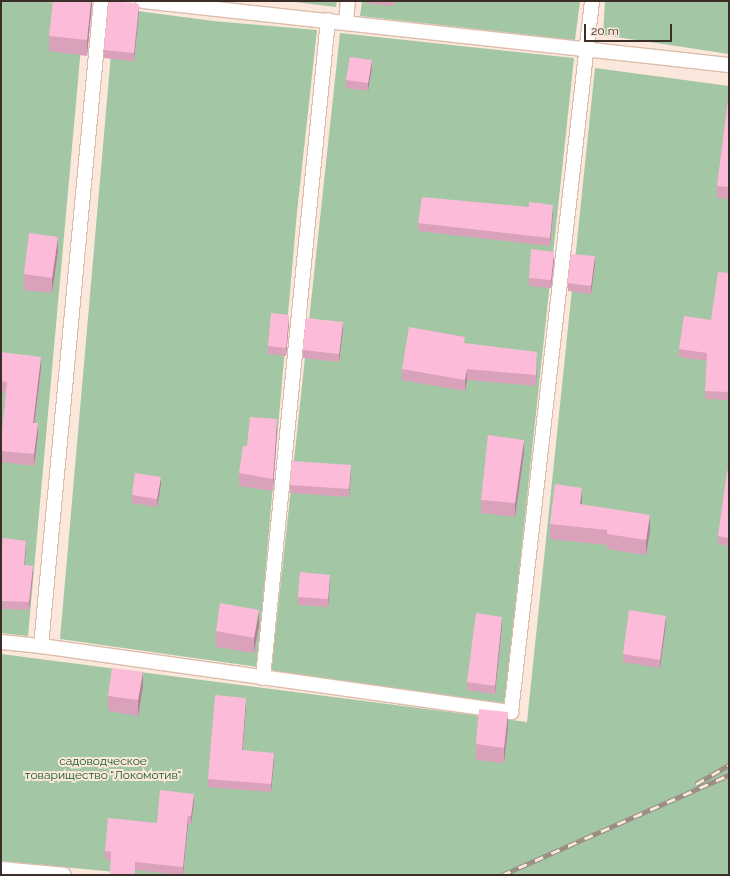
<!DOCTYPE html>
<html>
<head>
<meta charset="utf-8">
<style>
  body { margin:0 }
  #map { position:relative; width:730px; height:876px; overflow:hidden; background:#fbe7dc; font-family:Raleway,sans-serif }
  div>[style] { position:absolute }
  .green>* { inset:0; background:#a3c7a4 }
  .roads { filter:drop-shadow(1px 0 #dcbcab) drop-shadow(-1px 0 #dcbcab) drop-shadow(0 1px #dcbcab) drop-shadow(0 -1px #dcbcab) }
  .lane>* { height:14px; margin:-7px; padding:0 7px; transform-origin:7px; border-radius:7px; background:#fff }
  .rail>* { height:4.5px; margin-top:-2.25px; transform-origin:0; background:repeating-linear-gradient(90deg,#fbe7dc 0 9px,#9b8b82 0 18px); box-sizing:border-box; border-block:1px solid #9b8b82 }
  .wall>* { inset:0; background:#daa1bb }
  .shaded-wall>* { inset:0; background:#b18399 }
  .building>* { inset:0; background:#fdbbda }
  span { translate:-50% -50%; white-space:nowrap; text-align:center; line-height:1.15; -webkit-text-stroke:4px #fbe7dc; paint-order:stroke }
  .park-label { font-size:12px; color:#186024 }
  .frame { position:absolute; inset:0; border:2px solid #3b2e28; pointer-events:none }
  .scale { position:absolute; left:584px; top:24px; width:88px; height:18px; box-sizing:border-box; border:2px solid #3b2e28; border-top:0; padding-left:5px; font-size:12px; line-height:14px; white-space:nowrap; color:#3b2e28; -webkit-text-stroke:3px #fbe7dc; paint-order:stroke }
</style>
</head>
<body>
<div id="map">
  <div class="green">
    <i style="clip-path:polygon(1px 1px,85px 3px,28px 636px,1px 633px)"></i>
    <i style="clip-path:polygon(287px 1px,337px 1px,336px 7px)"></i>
    <i style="clip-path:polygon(362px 1px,580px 1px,575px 40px,360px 16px)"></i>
    <i style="clip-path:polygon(605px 1px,729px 1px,729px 54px,603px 35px)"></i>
    <i style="clip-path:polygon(115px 8px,213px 21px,317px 30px,297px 212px,257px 667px,60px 639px)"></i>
    <i style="clip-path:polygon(340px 33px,574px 58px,505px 703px,271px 673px)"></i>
    <i style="clip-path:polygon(595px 68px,729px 86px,729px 875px,146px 875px,1px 861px,1px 654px,527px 722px)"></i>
  </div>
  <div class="roads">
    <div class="lane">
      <i style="left:143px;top:1px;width:589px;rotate:6.23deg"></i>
      <i style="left:346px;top:22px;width:21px;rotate:-85deg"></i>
      <i style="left:1px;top:642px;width:40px;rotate:5.7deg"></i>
      <i style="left:41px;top:646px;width:648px;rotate:-84.69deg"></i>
      <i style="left:41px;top:646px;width:475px;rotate:8deg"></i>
      <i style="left:511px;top:712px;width:716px;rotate:-83.5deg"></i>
      <i style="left:263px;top:678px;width:661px;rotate:-84.36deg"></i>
      <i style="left:1px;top:869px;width:63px;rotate:5.4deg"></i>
    </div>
  </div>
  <div class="rail">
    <i style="left:696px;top:784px;width:38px;rotate:-30deg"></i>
    <i style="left:502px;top:875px;width:248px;rotate:-23.8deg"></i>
  </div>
  <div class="wall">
    <i style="clip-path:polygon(92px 1px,87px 56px,49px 51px,49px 36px)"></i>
    <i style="clip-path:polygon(366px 1px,395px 1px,394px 6px,366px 3px)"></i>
    <i style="clip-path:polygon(139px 12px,134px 61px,104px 58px,104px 50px)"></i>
    <i style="clip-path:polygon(372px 68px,368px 91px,346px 88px,346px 80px)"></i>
    <i style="clip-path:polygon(729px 92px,729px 199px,717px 198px,717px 186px)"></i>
    <i style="clip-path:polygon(553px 213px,550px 246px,418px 231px,418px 223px)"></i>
    <i style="clip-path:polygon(58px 252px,52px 293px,24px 290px,24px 274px)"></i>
    <i style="clip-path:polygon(554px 260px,551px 288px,529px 286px,529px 278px)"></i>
    <i style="clip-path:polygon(595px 264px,591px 294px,568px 291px,568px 283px)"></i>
    <i style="clip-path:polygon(729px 273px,729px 400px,705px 399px,707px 361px,679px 357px,679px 349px,711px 320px)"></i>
    <i style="clip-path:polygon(289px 323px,286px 356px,268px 354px,268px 346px)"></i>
    <i style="clip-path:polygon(343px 330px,339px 362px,303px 358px,303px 350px)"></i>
    <i style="clip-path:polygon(465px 343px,537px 362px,536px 386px,467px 380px,465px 391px,402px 380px,402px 369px)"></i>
    <i style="clip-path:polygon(1px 352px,41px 369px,35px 423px,38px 435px,34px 466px,1px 462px,1px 442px,6px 393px,1px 392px)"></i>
    <i style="clip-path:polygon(277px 431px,273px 491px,239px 486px,239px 473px,247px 446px)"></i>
    <i style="clip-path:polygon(524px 453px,515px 517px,481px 513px,481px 500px)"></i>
    <i style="clip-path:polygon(729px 471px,729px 546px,718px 544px,718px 536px)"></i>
    <i style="clip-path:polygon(351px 473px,349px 497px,290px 493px,290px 485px)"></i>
    <i style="clip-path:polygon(161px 485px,157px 507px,132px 503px,132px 495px)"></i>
    <i style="clip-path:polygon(582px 504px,650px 531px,646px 555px,607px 549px,607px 545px,550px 539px,550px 524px)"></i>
    <i style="clip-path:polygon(26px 549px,24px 565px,33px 574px,29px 610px,1px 609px,1px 553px)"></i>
    <i style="clip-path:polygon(330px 583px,328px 607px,298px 605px,298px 597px)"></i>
    <i style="clip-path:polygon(666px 624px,660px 668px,623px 662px,623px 654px)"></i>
    <i style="clip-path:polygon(259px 625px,254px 653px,216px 647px,216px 631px)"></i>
    <i style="clip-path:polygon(502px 626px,495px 694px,467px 690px,467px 682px)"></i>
    <i style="clip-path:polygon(143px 687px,138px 716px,108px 711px,108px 696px)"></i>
    <i style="clip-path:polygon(246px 706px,243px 750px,274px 761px,271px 792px,208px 787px,208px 779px)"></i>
    <i style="clip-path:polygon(508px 727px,504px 763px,476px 760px,476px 744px)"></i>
    <i style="clip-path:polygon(194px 802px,191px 824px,188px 824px,183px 875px,135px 870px,111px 860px,105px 859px,105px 851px,157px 823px)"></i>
  </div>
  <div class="shaded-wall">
    <i style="clip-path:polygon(91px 1px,92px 1px,92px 6px,87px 56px,87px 40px)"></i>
    <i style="clip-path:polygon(139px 4px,139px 12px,134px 61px,134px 53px)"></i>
    <i style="clip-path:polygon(372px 60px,372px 68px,368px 91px,368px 83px)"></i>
    <i style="clip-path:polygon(553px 205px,553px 213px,550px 246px,550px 238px)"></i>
    <i style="clip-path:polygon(58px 237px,58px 252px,52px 293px,52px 278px)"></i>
    <i style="clip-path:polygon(554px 252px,554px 260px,551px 288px,551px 280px)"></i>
    <i style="clip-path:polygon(595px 256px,595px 264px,591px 294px,591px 286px)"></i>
    <i style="clip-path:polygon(289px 315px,289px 323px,286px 356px,286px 348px)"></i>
    <i style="clip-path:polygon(343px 322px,343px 330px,339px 362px,339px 354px)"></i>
    <i style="clip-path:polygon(537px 352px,537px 362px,536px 386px,536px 375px)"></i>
    <i style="clip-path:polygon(41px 357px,41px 369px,33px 434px,33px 423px)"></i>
    <i style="clip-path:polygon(467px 369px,467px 380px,465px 391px,465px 380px)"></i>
    <i style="clip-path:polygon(277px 419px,277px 431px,273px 491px,273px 479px)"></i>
    <i style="clip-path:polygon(38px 423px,38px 435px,34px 466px,34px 454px)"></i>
    <i style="clip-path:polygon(524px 440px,524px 453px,515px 517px,515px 503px)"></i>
    <i style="clip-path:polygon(351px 465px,351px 473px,349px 497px,349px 489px)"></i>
    <i style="clip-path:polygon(161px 477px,161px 485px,157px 507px,157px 499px)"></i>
    <i style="clip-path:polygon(582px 488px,582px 503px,580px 520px,580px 504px)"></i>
    <i style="clip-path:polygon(650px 515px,650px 531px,646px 555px,646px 540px)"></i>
    <i style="clip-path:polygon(26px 541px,26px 549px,24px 573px,24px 565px)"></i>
    <i style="clip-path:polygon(33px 566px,33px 574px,29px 610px,29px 602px)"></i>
    <i style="clip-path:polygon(330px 575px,330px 583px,328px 607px,328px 599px)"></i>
    <i style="clip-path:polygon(259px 610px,259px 625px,254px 653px,254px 638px)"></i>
    <i style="clip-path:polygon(666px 616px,666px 624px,660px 668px,660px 660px)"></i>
    <i style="clip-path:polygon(502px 617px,502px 626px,495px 694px,495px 686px)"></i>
    <i style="clip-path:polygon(143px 672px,143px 687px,138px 716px,138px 700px)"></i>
    <i style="clip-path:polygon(246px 698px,246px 706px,242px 758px,242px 750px)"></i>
    <i style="clip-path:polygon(508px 712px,508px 727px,504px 763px,504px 748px)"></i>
    <i style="clip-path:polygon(274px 753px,274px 761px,271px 792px,271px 784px)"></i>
    <i style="clip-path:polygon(194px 794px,194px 802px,191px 824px,191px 816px)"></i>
    <i style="clip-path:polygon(188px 816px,188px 824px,183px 875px,183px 867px)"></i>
  </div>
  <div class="building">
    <i style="clip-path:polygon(53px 1px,91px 1px,87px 40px,49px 36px)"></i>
    <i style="clip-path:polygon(109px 1px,114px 1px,139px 4px,134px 53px,104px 50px)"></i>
    <i style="clip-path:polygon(350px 57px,372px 60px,368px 83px,346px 80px)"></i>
    <i style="clip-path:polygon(729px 92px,729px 187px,717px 186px)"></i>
    <i style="clip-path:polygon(422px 197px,529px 207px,529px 202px,553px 205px,550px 238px,418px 223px)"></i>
    <i style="clip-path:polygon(29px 233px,58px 237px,52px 278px,24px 274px)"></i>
    <i style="clip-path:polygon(531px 249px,554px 252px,551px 280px,529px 278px)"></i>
    <i style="clip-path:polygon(571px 254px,595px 256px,591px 286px,568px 283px)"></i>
    <i style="clip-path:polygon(718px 272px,729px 273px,729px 392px,705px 391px,707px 353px,679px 349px,684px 316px,711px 320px)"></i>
    <i style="clip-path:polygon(271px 313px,289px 315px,286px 348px,268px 346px)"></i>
    <i style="clip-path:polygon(306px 318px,343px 322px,339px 354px,303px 350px)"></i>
    <i style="clip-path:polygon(409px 327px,465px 337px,464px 343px,537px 352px,536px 375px,467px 369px,465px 380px,402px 369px)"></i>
    <i style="clip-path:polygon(1px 352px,41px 357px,33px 423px,38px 423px,34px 454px,1px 451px,1px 442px,7px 382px,1px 381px)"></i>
    <i style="clip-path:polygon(250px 417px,277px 419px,273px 479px,239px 473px,243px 446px,247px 446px)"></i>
    <i style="clip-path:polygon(488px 435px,524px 440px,515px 503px,481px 500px)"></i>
    <i style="clip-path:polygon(292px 461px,351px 465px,349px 489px,290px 485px)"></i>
    <i style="clip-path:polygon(727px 471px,729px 471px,729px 538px,718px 536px)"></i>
    <i style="clip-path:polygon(135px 473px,161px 477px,157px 499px,132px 495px)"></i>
    <i style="clip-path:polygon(555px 484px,582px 488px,580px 504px,650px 515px,646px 540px,607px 534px,607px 530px,550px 524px)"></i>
    <i style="clip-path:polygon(3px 538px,26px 541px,24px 565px,33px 566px,29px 602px,1px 601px,1px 553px)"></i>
    <i style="clip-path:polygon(300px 572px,330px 575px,328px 599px,298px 597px)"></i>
    <i style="clip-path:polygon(220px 603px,259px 610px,254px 638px,216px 631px)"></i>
    <i style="clip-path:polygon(629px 610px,666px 616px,660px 660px,623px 654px)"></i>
    <i style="clip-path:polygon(476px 613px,502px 617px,495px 686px,467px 682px)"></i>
    <i style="clip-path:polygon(112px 668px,143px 672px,138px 700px,108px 696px)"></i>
    <i style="clip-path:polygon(215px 695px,246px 698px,242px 750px,274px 753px,271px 784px,208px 779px)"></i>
    <i style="clip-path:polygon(479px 709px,508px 712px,504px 748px,476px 744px)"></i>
    <i style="clip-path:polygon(160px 790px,194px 794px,191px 816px,188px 816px,183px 867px,135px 862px,135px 875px,110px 875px,111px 852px,105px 851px,108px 818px,157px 823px)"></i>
  </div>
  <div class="park-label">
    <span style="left:103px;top:769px">садоводческое<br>товарищество "Локомотив"</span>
  </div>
  <div class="frame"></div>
  <div class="scale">20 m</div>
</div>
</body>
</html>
